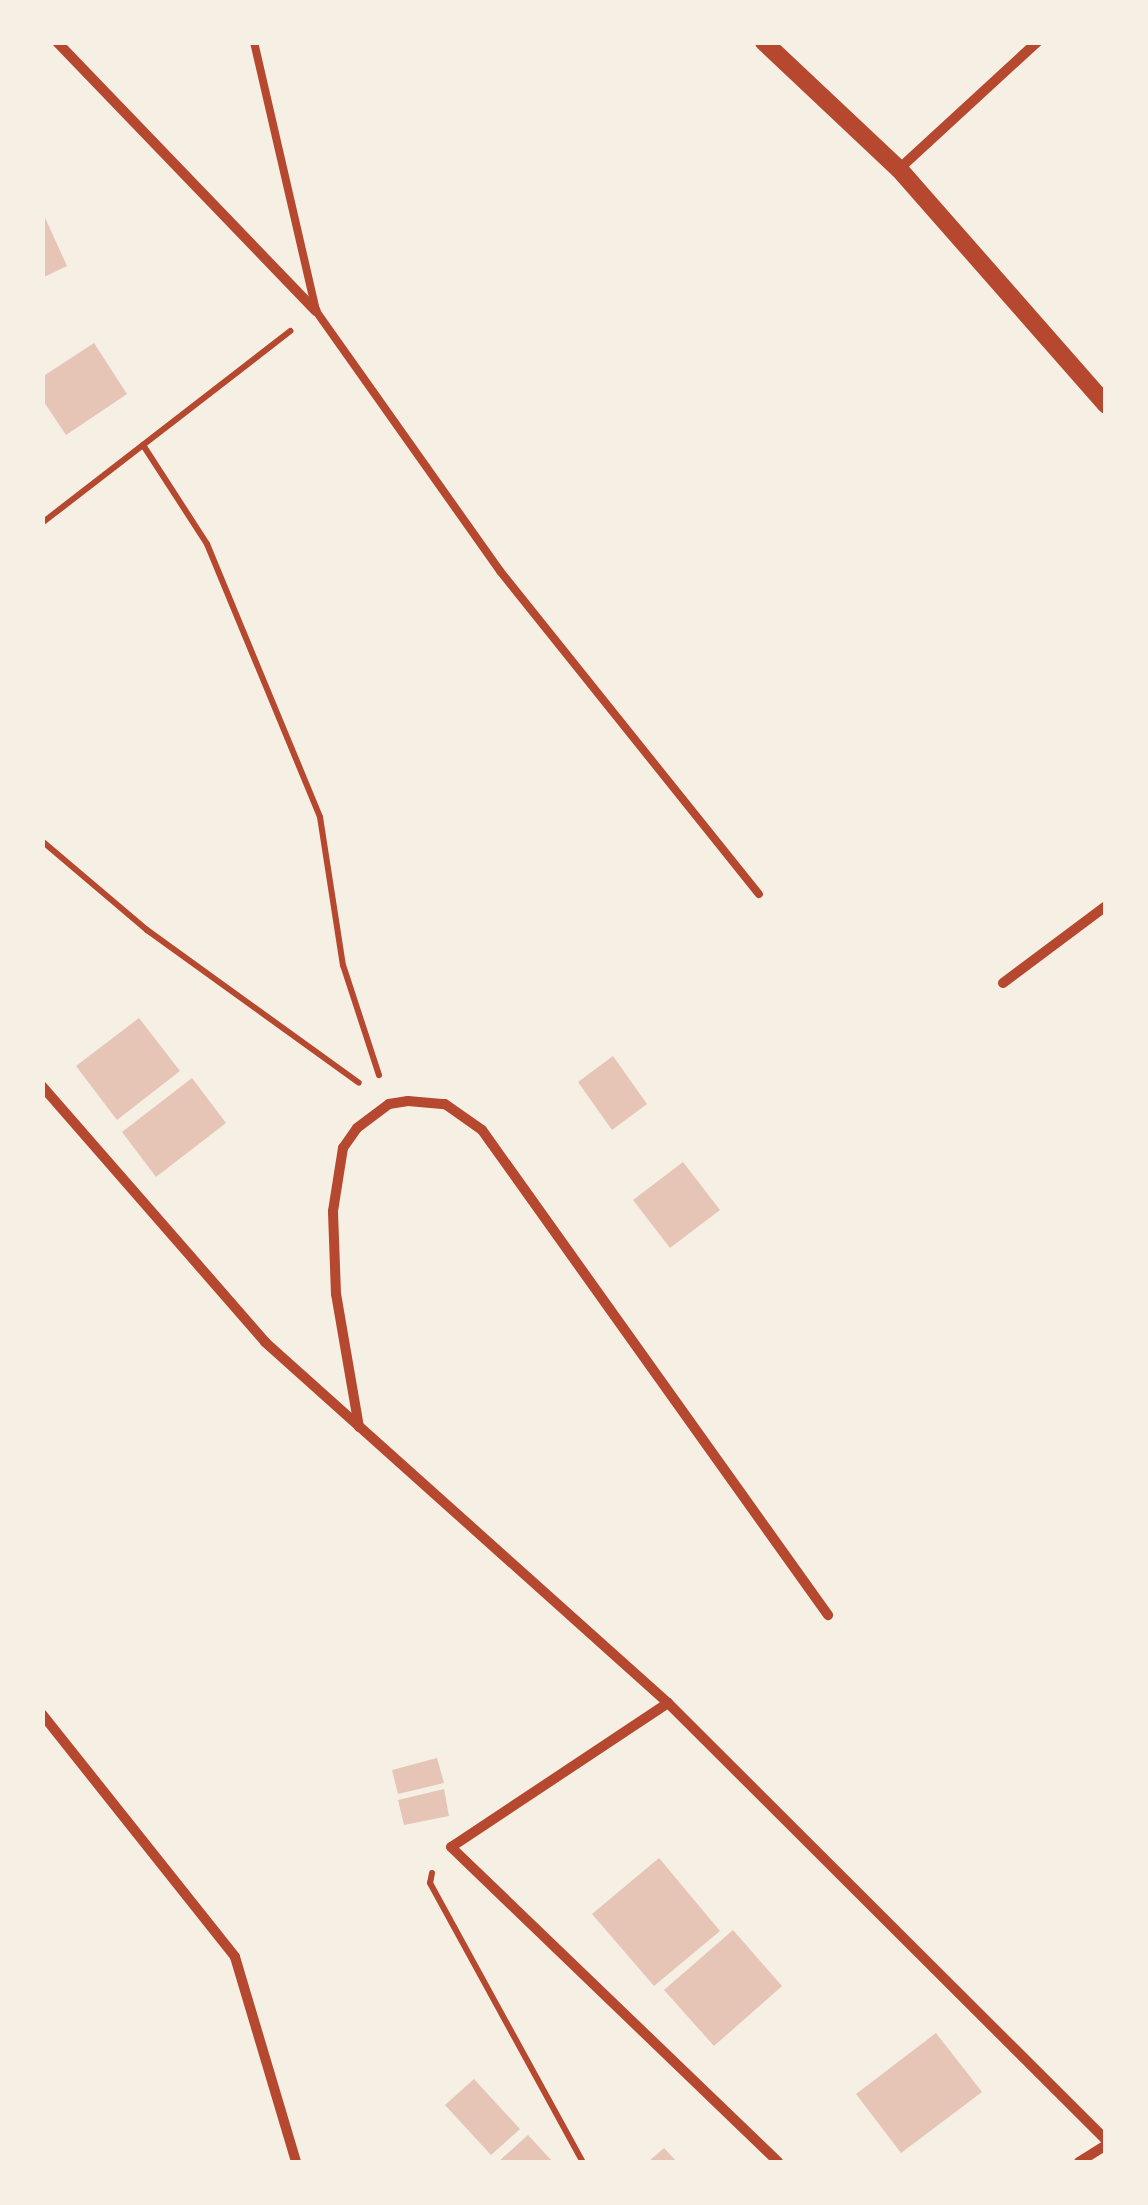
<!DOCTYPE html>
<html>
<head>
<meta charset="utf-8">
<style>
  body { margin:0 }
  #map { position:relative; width:1148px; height:2205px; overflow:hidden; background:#f6efe4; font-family:Jost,sans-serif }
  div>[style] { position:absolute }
  .building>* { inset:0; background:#e6c5b7 }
  .path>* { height:6px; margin:-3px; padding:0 3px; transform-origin:3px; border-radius:3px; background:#b5482f }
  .service>* { height:8px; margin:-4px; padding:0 4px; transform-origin:4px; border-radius:4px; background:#b5482f }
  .minor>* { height:10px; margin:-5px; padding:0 5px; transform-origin:5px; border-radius:5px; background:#b5482f }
  .tertiary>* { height:18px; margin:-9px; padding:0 9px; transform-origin:9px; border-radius:9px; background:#b5482f }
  span { translate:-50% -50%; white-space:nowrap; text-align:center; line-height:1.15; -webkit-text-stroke:10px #f6efe4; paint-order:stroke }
  .frame { position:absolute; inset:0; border:45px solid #f6efe4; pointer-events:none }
</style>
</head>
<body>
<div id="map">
  <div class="building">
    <i style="clip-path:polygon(42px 211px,67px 266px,42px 278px)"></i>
    <i style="clip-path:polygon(94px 343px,127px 394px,66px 435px,42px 399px,42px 377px)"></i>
    <i style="clip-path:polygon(139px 1018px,180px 1071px,117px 1120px,76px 1066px)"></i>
    <i style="clip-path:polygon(613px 1056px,647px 1104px,612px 1130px,578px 1082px)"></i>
    <i style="clip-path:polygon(192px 1078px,226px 1123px,156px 1177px,122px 1132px)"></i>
    <i style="clip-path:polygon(683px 1162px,720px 1210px,670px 1248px,633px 1200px)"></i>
    <i style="clip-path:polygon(437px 1758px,444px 1783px,398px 1794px,392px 1770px)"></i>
    <i style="clip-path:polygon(444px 1789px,449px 1816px,404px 1825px,398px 1800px)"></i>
    <i style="clip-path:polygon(659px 1858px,720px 1931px,654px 1986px,592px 1914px)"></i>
    <i style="clip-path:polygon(733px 1930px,782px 1986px,714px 2046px,664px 1990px)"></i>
    <i style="clip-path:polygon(936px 2033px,982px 2092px,901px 2153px,856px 2094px)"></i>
    <i style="clip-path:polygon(474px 2079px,520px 2129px,491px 2155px,445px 2105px)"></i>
    <i style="clip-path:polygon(528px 2135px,553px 2162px,498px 2162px)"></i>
    <i style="clip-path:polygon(664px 2148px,677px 2162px,648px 2162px)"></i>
  </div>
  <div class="path">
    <i style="left:143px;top:445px;width:118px;rotate:57.1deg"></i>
    <i style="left:207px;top:544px;width:295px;rotate:67.5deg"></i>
    <i style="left:320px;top:817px;width:150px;rotate:81.2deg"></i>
    <i style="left:343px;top:965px;width:116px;rotate:71.9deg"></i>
    <i style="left:42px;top:523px;width:314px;rotate:-37.7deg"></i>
    <i style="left:42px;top:841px;width:138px;rotate:40.3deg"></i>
    <i style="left:147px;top:930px;width:261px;rotate:35.8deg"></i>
    <i style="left:432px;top:1873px;width:10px;rotate:101deg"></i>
    <i style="left:430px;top:1883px;width:318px;rotate:61.3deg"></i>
  </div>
  <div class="service">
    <i style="left:254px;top:42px;width:276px;rotate:77deg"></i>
    <i style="left:316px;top:311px;width:319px;rotate:54.7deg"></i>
    <i style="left:500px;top:571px;width:414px;rotate:51.3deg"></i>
  </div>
  <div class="minor">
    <i style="left:57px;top:42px;width:373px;rotate:46.1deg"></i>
    <i style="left:899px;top:169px;width:188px;rotate:-42.6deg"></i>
    <i style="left:1003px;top:983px;width:129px;rotate:-36.8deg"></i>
    <i style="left:42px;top:1086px;width:340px;rotate:48.9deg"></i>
    <i style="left:265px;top:1342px;width:541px;rotate:41.85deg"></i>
    <i style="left:668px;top:1703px;width:619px;rotate:44.93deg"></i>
    <i style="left:359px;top:1427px;width:135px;rotate:-99.8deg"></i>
    <i style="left:336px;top:1294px;width:83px;rotate:-92.1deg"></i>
    <i style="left:333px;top:1211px;width:64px;rotate:-81deg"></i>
    <i style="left:343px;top:1148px;width:24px;rotate:-55deg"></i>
    <i style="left:357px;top:1128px;width:40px;rotate:-37deg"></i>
    <i style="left:389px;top:1104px;width:19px;rotate:-9deg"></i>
    <i style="left:408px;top:1101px;width:37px;rotate:5deg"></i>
    <i style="left:445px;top:1104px;width:45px;rotate:35.1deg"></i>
    <i style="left:482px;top:1130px;width:596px;rotate:54.5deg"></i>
    <i style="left:668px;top:1703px;width:260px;rotate:146.4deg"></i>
    <i style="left:451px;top:1847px;width:454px;rotate:43.9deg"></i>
    <i style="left:42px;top:1714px;width:310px;rotate:51.5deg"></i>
    <i style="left:235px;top:1957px;width:214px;rotate:73.4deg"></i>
    <i style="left:1079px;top:2162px;width:32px;rotate:-32deg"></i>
  </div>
  <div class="tertiary">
    <i style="left:764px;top:42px;width:185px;rotate:43.3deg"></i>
    <i style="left:899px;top:169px;width:314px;rotate:48.7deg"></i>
  </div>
  <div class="frame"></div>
</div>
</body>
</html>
